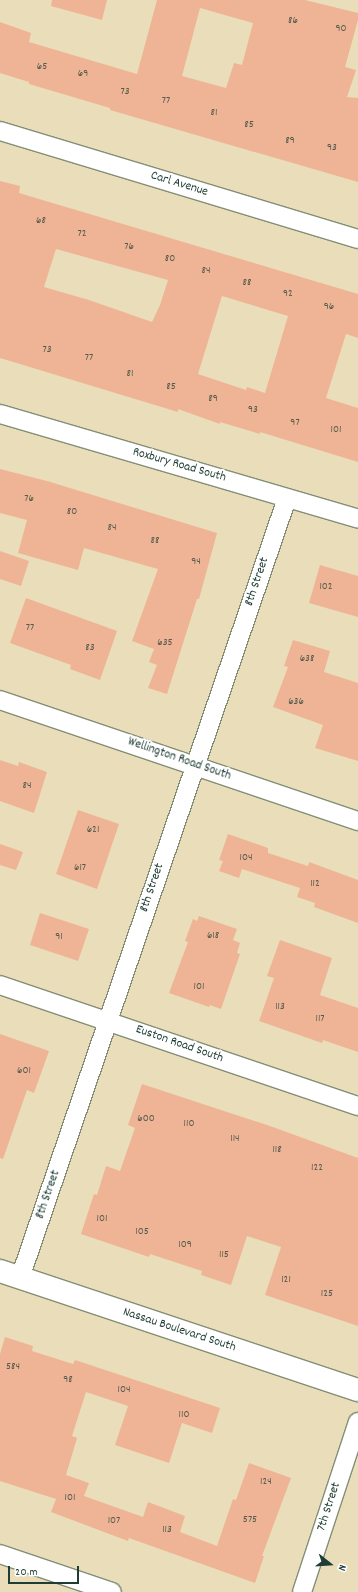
<!DOCTYPE html>
<html>
<head>
<meta charset="utf-8">
<style>
  body { margin:0 }
  #map { position:relative; width:358px; height:1592px; overflow:hidden; background:#e9deb9; font-family:Dekko,sans-serif }
  div>[style] { position:absolute }
  .building>* { inset:0; background:#efb496 }
  .roads { filter:drop-shadow(1px 0 #848e76) drop-shadow(-1px 0 #848e76) drop-shadow(0 1px #848e76) drop-shadow(0 -1px #848e76) }
  .minor>* { height:18px; margin:-9px; padding:0 9px; transform-origin:9px; border-radius:9px; background:#fff }
  .secondary>* { height:22px; margin:-11px; padding:0 11px; transform-origin:11px; border-radius:11px; background:#fff }
  span { translate:-50% -50%; white-space:nowrap; text-align:center; line-height:1.15; -webkit-text-stroke:4px #fff; paint-order:stroke }
  .number-label { font-size:11px; color:#535b4c }
  .number-label span { -webkit-text-stroke-width:0 }
  .street-label { font-size:13px; color:#1f3d34 }
  .north { position:absolute; left:310px; top:1544px; width:40px; height:40px; -webkit-text-stroke:3px #fff; paint-order:stroke; rotate:107deg; font-size:11px; font-weight:700; line-height:16px; text-align:center; color:#1f3d34 }
  .north::after { content:''; display:block; margin:auto; width:14px; height:18px; background:#1f3d34; clip-path:polygon(50% 0,100% 100%,50% 72%,0 100%) }
  .scale { position:absolute; left:8px; top:1566px; width:71px; height:18px; box-sizing:border-box; border:2px solid #1f3d34; border-top:0; padding-left:5px; font-size:12px; line-height:14px; white-space:nowrap; color:#1f3d34; -webkit-text-stroke:3px #fff; paint-order:stroke }
</style>
</head>
<body>
<div id="map">
  <div class="building">
    <i style="clip-path:polygon(52px 0,107px 0,102px 20px,51px 6px)"></i>
    <i style="clip-path:polygon(evenodd,157px 0,305px 0,358px 13px,358px 20px,345px 67px,356px 70px,347px 97px,358px 98px,358px 182px,110px 110px,110px 108px,29px 84px,29px 82px,0 73px,0 22px,31px 33px,29px 42px,137px 74px,157px 0,200px 8px,253px 23px,242px 65px,234px 63px,226px 88px,182px 76px,200px 8px)"></i>
    <i style="clip-path:polygon(evenodd,0 181px,20px 186px,19px 193px,358px 294px,358px 338px,346px 334px,326px 398px,358px 408px,358px 462px,260px 432px,260px 434px,220px 422px,220px 424px,178px 409px,178px 412px,0 358px,0 181px,56px 249px,168px 280px,160px 305px,152px 322px,89px 300px,44px 287px,56px 249px,0 181px,222px 296px,288px 316px,265px 393px,247px 387px,246px 390px,198px 374px,222px 296px)"></i>
    <i style="clip-path:polygon(0 469px,47px 481px,217px 533px,199px 599px,197px 599px,167px 694px,148px 688px,157px 665px,149px 662px,154px 649px,132px 641px,158px 569px,84px 548px,78px 570px,18px 553px,27px 520px,0 513px)"></i>
    <i style="clip-path:polygon(0 551px,29px 561px,21px 586px,0 579px)"></i>
    <i style="clip-path:polygon(320px 565px,358px 576px,358px 617px,309px 603px)"></i>
    <i style="clip-path:polygon(26px 598px,117px 631px,100px 680px,70px 669px,71px 665px,10px 643px)"></i>
    <i style="clip-path:polygon(293px 640px,330px 651px,324px 672px,358px 683px,358px 761px,315px 748px,323px 725px,273px 707px,288px 667px,284px 666px)"></i>
    <i style="clip-path:polygon(0 760px,18px 766px,19px 762px,47px 772px,34px 813px,0 801px)"></i>
    <i style="clip-path:polygon(78px 810px,119px 824px,97px 889px,56px 874px)"></i>
    <i style="clip-path:polygon(228px 834px,268px 848px,268px 853px,308px 866px,309px 862px,358px 880px,358px 923px,314px 907px,315px 903px,297px 897px,300px 888px,242px 869px,239px 878px,219px 871px,223px 861px,219px 860px)"></i>
    <i style="clip-path:polygon(0 844px,23px 852px,16px 870px,0 865px)"></i>
    <i style="clip-path:polygon(40px 913px,89px 929px,78px 961px,30px 945px)"></i>
    <i style="clip-path:polygon(199px 916px,237px 929px,233px 940px,240px 943px,237px 953px,240px 954px,221px 1009px,210px 1005px,209px 1007px,169px 993px,188px 942px,185px 941px,193px 919px,197px 921px)"></i>
    <i style="clip-path:polygon(280px 940px,332px 958px,320px 995px,358px 1008px,358px 1052px,323px 1040px,322px 1043px,259px 1021px,274px 978px,267px 976px)"></i>
    <i style="clip-path:polygon(0 1034px,49px 1051px,34px 1093px,27px 1090px,3px 1159px,0 1158px)"></i>
    <i style="clip-path:polygon(142px 1084px,270px 1126px,358px 1158px,358px 1326px,265px 1295px,281px 1247px,247px 1236px,231px 1285px,201px 1275px,202px 1271px,150px 1254px,149px 1257px,81px 1234px,94px 1194px,97px 1195px,106px 1166px,120px 1171px,135px 1128px,128px 1125px)"></i>
    <i style="clip-path:polygon(5px 1337px,33px 1346px,32px 1351px,73px 1364px,75px 1360px,220px 1408px,212px 1433px,182px 1423px,169px 1463px,115px 1445px,128px 1406px,86px 1392px,72px 1436px,77px 1438px,66px 1475px,89px 1483px,84px 1496px,143px 1517px,148px 1502px,185px 1516px,180px 1532px,217px 1546px,233px 1499px,236px 1500px,249px 1463px,291px 1478px,262px 1556px,264px 1556px,255px 1583px,129px 1538px,128px 1541px,51px 1512px,56px 1499px,0 1481px,0 1354px)"></i>
  </div>
  <div class="roads">
    <div class="minor">
      <i style="left:0;top:131px;width:374px;rotate:16.8deg"></i>
      <i style="left:0;top:414px;width:373px;rotate:16.3deg"></i>
      <i style="left:0;top:700px;width:378px;rotate:18.7deg"></i>
      <i style="left:0;top:985px;width:378px;rotate:18.7deg"></i>
      <i style="left:20px;top:1278px;width:824px;rotate:-71.1deg"></i>
      <i style="left:0;top:1554px;width:118px;rotate:18.7deg"></i>
      <i style="left:302px;top:1592px;width:179px;rotate:-71.8deg"></i>
    </div>
    <div class="secondary">
      <i style="left:0;top:1271px;width:377px;rotate:18.4deg"></i>
    </div>
  </div>
  <div class="number-label">
    <span style="left:293px;top:21px">86</span>
    <span style="left:341px;top:29px">90</span>
    <span style="left:42px;top:67px">65</span>
    <span style="left:83px;top:74px">69</span>
    <span style="left:125px;top:92px">73</span>
    <span style="left:166px;top:101px">77</span>
    <span style="left:214px;top:113px">81</span>
    <span style="left:249px;top:125px">85</span>
    <span style="left:290px;top:141px">89</span>
    <span style="left:332px;top:148px">93</span>
    <span style="left:41px;top:221px">68</span>
    <span style="left:82px;top:234px">72</span>
    <span style="left:129px;top:247px">76</span>
    <span style="left:170px;top:259px">80</span>
    <span style="left:206px;top:271px">84</span>
    <span style="left:247px;top:283px">88</span>
    <span style="left:288px;top:294px">92</span>
    <span style="left:329px;top:307px">96</span>
    <span style="left:47px;top:350px">73</span>
    <span style="left:89px;top:358px">77</span>
    <span style="left:130px;top:374px">81</span>
    <span style="left:171px;top:387px">85</span>
    <span style="left:213px;top:399px">89</span>
    <span style="left:253px;top:410px">93</span>
    <span style="left:295px;top:423px">97</span>
    <span style="left:336px;top:430px">101</span>
    <span style="left:29px;top:499px">76</span>
    <span style="left:72px;top:512px">80</span>
    <span style="left:112px;top:528px">84</span>
    <span style="left:155px;top:541px">88</span>
    <span style="left:196px;top:562px">94</span>
    <span style="left:326px;top:587px">102</span>
    <span style="left:30px;top:628px">77</span>
    <span style="left:165px;top:643px">635</span>
    <span style="left:90px;top:648px">83</span>
    <span style="left:307px;top:659px">638</span>
    <span style="left:296px;top:702px">636</span>
    <span style="left:27px;top:786px">84</span>
    <span style="left:93px;top:830px">621</span>
    <span style="left:246px;top:858px">104</span>
    <span style="left:80px;top:868px">617</span>
    <span style="left:315px;top:884px">112</span>
    <span style="left:213px;top:936px">618</span>
    <span style="left:59px;top:937px">91</span>
    <span style="left:199px;top:987px">101</span>
    <span style="left:280px;top:1007px">113</span>
    <span style="left:320px;top:1019px">117</span>
    <span style="left:24px;top:1071px">601</span>
    <span style="left:146px;top:1119px">600</span>
    <span style="left:189px;top:1124px">110</span>
    <span style="left:235px;top:1139px">114</span>
    <span style="left:277px;top:1150px">118</span>
    <span style="left:317px;top:1168px">122</span>
    <span style="left:102px;top:1219px">101</span>
    <span style="left:142px;top:1232px">105</span>
    <span style="left:185px;top:1245px">109</span>
    <span style="left:224px;top:1255px">115</span>
    <span style="left:286px;top:1280px">121</span>
    <span style="left:327px;top:1294px">125</span>
    <span style="left:13px;top:1367px">584</span>
    <span style="left:68px;top:1380px">98</span>
    <span style="left:124px;top:1390px">104</span>
    <span style="left:184px;top:1415px">110</span>
    <span style="left:266px;top:1482px">124</span>
    <span style="left:70px;top:1498px">101</span>
    <span style="left:250px;top:1520px">575</span>
    <span style="left:114px;top:1521px">107</span>
    <span style="left:167px;top:1530px">113</span>
  </div>
  <div class="street-label">
    <span style="left:179px;top:185px;rotate:17deg">Carl Avenue</span>
    <span style="left:179px;top:466px;rotate:16deg">Roxbury Road South</span>
    <span style="left:258px;top:582px;rotate:-71deg">8th Street</span>
    <span style="left:179px;top:760px;rotate:19deg">Wellington Road South</span>
    <span style="left:153px;top:888px;rotate:-71deg">8th Street</span>
    <span style="left:179px;top:1045px;rotate:19deg">Euston Road South</span>
    <span style="left:49px;top:1195px;rotate:-71deg">8th Street</span>
    <span style="left:179px;top:1331px;rotate:18deg">Nassau Boulevard South</span>
    <span style="left:330px;top:1507px;rotate:-72deg">7th Street</span>
  </div>
  <div class="north">N</div>
  <div class="scale">20 m</div>
</div>
</body>
</html>
